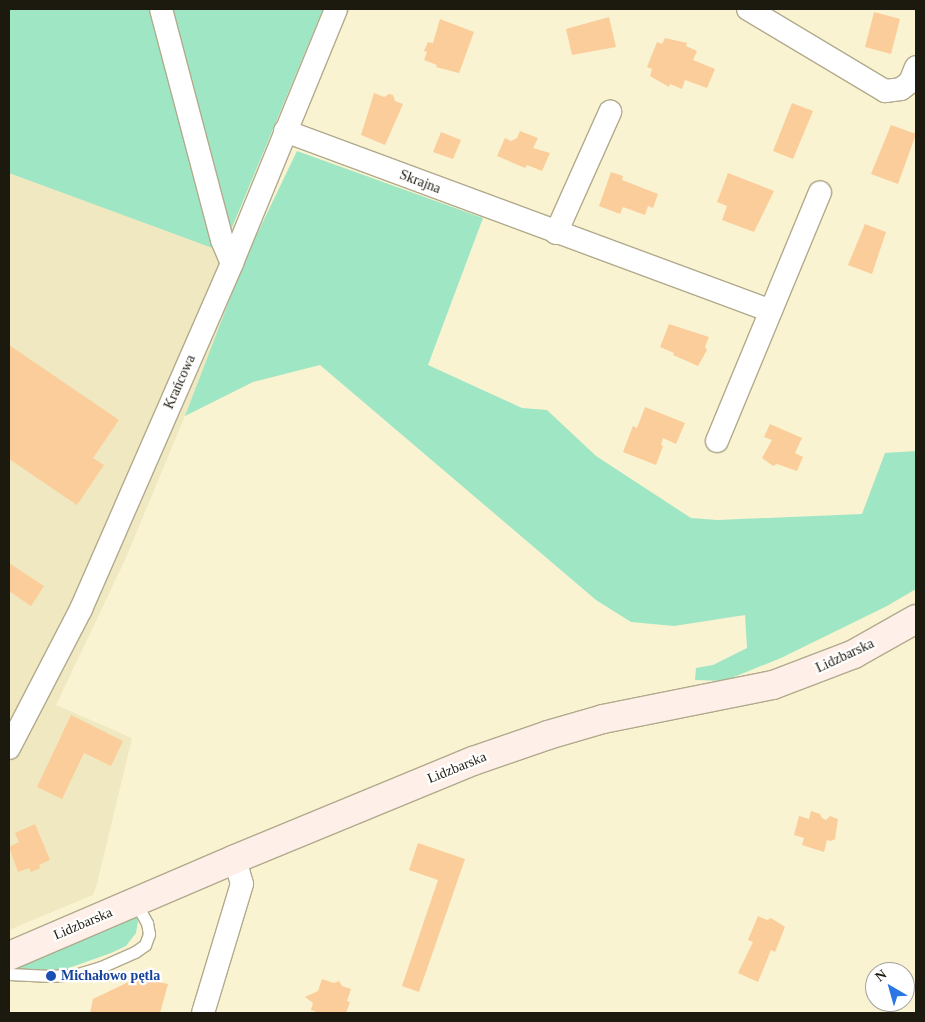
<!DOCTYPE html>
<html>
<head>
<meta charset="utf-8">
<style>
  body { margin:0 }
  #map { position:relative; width:925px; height:1022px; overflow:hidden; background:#f9f3d2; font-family:"Times New Roman",serif }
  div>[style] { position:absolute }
  .built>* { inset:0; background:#f0e8c0 }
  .green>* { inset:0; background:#9fe6c5 }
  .building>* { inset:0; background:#facd9a }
  .roads { filter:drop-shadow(1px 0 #b1aa8c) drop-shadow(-1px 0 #b1aa8c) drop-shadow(0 1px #b1aa8c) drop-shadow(0 -1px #b1aa8c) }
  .lane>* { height:11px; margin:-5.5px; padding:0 5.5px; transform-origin:5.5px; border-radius:5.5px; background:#fff }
  .street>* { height:22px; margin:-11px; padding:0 11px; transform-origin:11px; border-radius:11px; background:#fff }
  .secondary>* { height:28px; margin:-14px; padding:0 14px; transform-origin:14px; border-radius:14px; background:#feefe8 }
  .dots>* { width:14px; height:14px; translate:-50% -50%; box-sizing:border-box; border:2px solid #fff; border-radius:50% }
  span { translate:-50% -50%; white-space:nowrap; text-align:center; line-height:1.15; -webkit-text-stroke:4.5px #fff; paint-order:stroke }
  .street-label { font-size:14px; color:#1c190e }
  .transit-label { font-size:14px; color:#164399; font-weight:700 }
  .left { translate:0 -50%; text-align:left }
  .frame { position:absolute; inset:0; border:10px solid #1c190e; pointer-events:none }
  .north { position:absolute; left:865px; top:962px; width:50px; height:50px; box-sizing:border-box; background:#fff; border:1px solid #a4a39f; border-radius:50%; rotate:322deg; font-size:14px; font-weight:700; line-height:20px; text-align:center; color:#1c190e }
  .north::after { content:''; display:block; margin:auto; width:18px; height:22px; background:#2b78e4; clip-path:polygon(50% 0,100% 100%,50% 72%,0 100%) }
</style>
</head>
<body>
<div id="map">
  <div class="built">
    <i style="clip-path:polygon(9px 173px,245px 259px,185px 416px,125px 560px,56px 705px,132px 738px,97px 884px,93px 895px,9px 930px)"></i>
  </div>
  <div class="green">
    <i style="clip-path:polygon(9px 9px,151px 9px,218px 250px,9px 173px)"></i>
    <i style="clip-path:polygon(168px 9px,323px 9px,231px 230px)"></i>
    <i style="clip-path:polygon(297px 151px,483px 218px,428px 365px,522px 408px,547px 410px,596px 456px,691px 518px,717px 520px,862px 514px,885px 453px,916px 451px,916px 589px,887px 606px,781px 658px,724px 681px,695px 680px,696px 668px,713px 665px,747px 648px,745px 615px,674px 626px,631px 622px,596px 600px,320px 365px,253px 382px,185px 416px,245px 259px)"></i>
    <i style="clip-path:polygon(133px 910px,138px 921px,136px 933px,126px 946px,111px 953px,66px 969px,18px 970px,12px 965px)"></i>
  </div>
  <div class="building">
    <i style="clip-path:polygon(874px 12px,900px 19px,891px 54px,865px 47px)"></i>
    <i style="clip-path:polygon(609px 17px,616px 47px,572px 55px,566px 29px)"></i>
    <i style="clip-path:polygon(440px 19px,474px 32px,459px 73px,436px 67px,437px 65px,424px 60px,427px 52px,424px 51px,428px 42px,433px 43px)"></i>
    <i style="clip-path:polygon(665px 38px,687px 43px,686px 46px,697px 51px,693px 60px,715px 69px,707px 88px,685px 80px,682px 89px,670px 84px,669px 87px,650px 76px,652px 69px,647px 67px,657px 42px,662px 44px)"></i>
    <i style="clip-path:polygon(374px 93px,384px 97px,389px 94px,393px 95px,395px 101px,403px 104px,385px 145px,361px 135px)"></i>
    <i style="clip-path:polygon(792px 103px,813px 111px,793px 159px,773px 151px)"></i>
    <i style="clip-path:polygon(891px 125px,916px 134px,898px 184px,871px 174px)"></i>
    <i style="clip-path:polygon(520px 131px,538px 138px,533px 148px,550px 153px,542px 171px,527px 165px,525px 168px,497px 156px,505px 138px,511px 141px,517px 138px)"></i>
    <i style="clip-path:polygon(441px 132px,461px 140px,453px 159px,433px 152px)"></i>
    <i style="clip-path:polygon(611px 172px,623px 176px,622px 180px,658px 194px,653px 208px,648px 206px,645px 215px,623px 207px,620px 214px,599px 206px)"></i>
    <i style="clip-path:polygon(728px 173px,774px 191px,754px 232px,722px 220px,727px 206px,717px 202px)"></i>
    <i style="clip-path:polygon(865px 224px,886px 232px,872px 274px,848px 265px)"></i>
    <i style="clip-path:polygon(669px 324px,709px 337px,705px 347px,707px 350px,698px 366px,673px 355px,674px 353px,660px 347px)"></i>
    <i style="clip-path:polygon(9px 345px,119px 420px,93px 458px,104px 465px,77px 505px,9px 459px)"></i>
    <i style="clip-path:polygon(645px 407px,685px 423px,676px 444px,663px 438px,661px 445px,663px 446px,656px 465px,623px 452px,633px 426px,637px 428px)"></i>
    <i style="clip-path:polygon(770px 424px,802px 438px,795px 453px,803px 457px,797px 471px,777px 464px,773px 466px,762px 458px,772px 440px,764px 437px)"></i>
    <i style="clip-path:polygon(9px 563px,44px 586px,31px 606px,9px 591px)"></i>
    <i style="clip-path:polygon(71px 715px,123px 741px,111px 766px,84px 753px,62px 799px,37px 787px)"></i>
    <i style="clip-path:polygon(811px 811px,820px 814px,822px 818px,826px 820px,830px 816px,838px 819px,835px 839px,831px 841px,827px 840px,824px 852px,802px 845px,804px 838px,794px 835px,799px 816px,809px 819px)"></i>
    <i style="clip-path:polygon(35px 824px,50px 860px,39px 865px,40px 868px,31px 872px,29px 868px,18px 872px,9px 847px,19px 842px,15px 833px)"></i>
    <i style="clip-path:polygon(418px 843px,465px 859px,419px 992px,402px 986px,438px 880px,409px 870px)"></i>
    <i style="clip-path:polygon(758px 916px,767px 920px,771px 918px,785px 927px,775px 952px,771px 950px,758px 982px,738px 973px,753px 942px,748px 940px)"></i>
    <i style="clip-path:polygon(139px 977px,168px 984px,160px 1013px,90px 1013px,93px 999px)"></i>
    <i style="clip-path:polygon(322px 979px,334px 983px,339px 981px,342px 986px,351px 989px,347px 1001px,350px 1002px,346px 1013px,319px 1013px,311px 1010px,313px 1003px,305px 997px,318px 991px)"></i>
  </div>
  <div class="roads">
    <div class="lane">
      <i style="left:9px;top:974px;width:42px;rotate:2.7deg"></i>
      <i style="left:51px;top:976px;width:27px;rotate:-4deg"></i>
      <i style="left:78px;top:974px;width:24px;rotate:-17deg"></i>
      <i style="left:101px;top:967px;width:37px;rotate:-24deg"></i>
      <i style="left:135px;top:952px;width:12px;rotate:-35deg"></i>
      <i style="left:145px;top:945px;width:12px;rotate:-70deg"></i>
      <i style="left:149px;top:934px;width:11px;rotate:-100deg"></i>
      <i style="left:147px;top:923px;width:25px;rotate:-119deg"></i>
    </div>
    <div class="street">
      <i style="left:161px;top:9px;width:239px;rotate:75.2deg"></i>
      <i style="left:222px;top:240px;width:25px;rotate:67deg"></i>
      <i style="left:748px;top:9px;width:160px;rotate:30.9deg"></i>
      <i style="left:885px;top:91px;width:16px;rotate:-7deg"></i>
      <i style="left:901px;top:89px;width:11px;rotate:-38deg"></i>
      <i style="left:910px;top:82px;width:16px;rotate:-68deg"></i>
      <i style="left:285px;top:131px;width:518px;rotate:20.32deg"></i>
      <i style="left:556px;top:233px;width:133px;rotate:-65.9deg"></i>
      <i style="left:717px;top:441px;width:269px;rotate:-67.5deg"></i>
      <i style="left:9px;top:748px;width:157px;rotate:-62.6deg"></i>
      <i style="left:81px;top:609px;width:378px;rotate:-66.4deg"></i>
      <i style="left:232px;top:263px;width:274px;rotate:-67.7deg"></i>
      <i style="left:203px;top:1013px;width:135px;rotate:-73.2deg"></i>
      <i style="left:242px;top:884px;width:26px;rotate:-106deg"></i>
    </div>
    <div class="secondary">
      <i style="left:9px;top:956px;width:246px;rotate:-23.2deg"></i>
      <i style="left:235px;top:859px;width:257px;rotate:-22.4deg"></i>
      <i style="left:473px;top:761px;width:79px;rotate:-19.1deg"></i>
      <i style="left:548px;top:735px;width:57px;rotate:-16.2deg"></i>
      <i style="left:603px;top:719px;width:173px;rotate:-11.3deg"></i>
      <i style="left:773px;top:685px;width:87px;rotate:-20.9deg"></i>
      <i style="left:854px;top:654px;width:71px;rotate:-29.4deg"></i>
    </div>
  </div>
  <div class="dots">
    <i style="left:51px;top:976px;background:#1a4fb4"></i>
  </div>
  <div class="street-label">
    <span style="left:420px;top:182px;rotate:21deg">Skrajna</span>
    <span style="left:180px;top:382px;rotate:-66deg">Krańcowa</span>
    <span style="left:845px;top:656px;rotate:-25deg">Lidzbarska</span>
    <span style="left:457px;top:768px;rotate:-22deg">Lidzbarska</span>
    <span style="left:83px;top:924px;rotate:-23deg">Lidzbarska</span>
  </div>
  <div class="transit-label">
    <span class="left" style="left:61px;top:976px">Michałowo pętla</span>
  </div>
  <div class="frame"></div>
  <div class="north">N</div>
</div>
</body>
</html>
